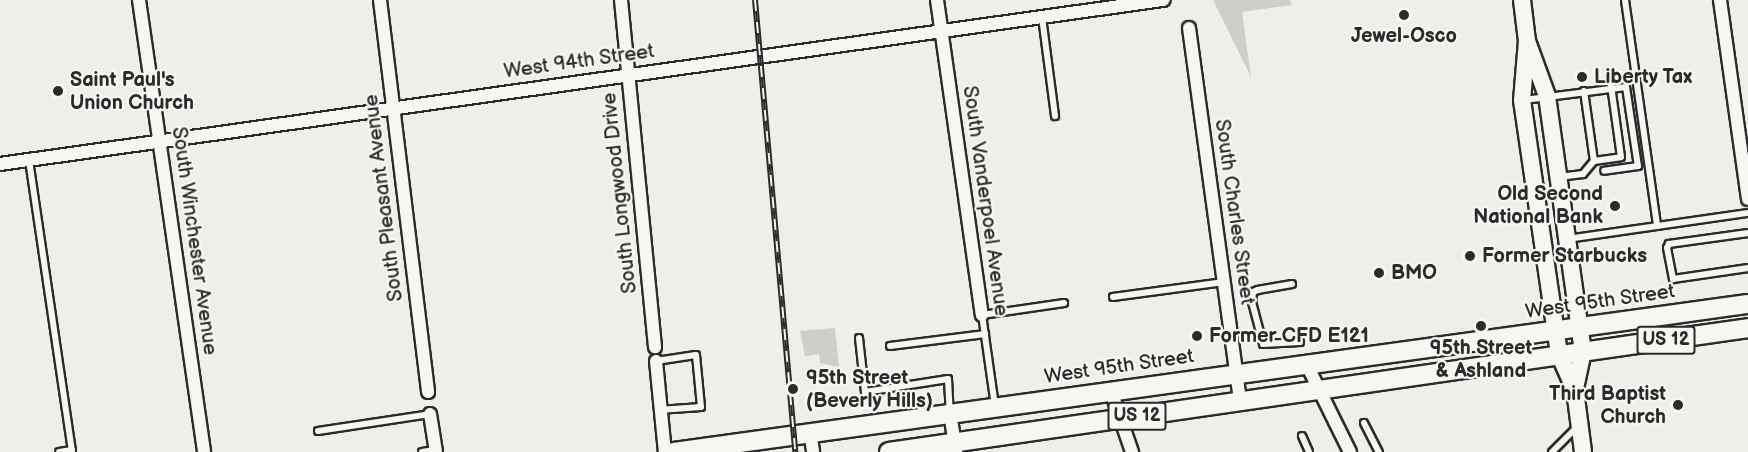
<!DOCTYPE html>
<html>
<head>
<meta charset="utf-8">
<style>
  body { margin:0 }
  #map { position:relative; width:1748px; height:452px; overflow:hidden; background:#eeeeea; font-family:"Balsamiq Sans",sans-serif }
  div>[style] { position:absolute }
  .green>* { inset:0; background:#cececa }
  .roads { filter:drop-shadow(2px 0 #2b2b2b) drop-shadow(-2px 0 #2b2b2b) drop-shadow(0 2px #2b2b2b) drop-shadow(0 -2px #2b2b2b) }
  .service>* { height:6px; margin:-3px; padding:0 3px; transform-origin:3px; border-radius:3px; background:#f6f6f2 }
  .minor>* { height:12px; margin:-6px; padding:0 6px; transform-origin:6px; border-radius:6px; background:#f6f6f2 }
  .secondary>* { height:16px; margin:-8px; padding:0 8px; transform-origin:8px; border-radius:8px; background:#f6f6f2 }
  .primary>* { height:18px; margin:-9px; padding:0 9px; transform-origin:9px; border-radius:9px; background:#f6f6f2 }
  .rail>* { height:6px; margin-top:-3px; transform-origin:0; background:repeating-linear-gradient(90deg,#f6f6f2 0 11px,#2b2b2b 0 22px); box-sizing:border-box; border-block:2px solid #2b2b2b }
  .dots>* { width:16px; height:16px; translate:-50% -50%; box-sizing:border-box; border:3px solid #f6f6f2; border-radius:50% }
  span { translate:-50% -50%; white-space:nowrap; text-align:center; line-height:1.15; -webkit-text-stroke:4.5px #f6f6f2; paint-order:stroke }
  .shield-label span { padding:2px 4px; background:#f6f6f2; border:2px solid; border-radius:4px; -webkit-text-stroke-width:0 }
  .shield-label { font-size:18px; color:#2b2b2b; font-weight:700 }
  .poi-label { font-size:20px; color:#2b2b2b; font-weight:700 }
  .left { translate:0 -50%; text-align:left }
  .right { translate:-100% -50%; text-align:right }
  .street-label { font-size:20px; color:#2b2b2b }
</style>
</head>
<body>
<div id="map">
  <div class="green">
    <i style="clip-path:polygon(1213px 0,1290px 0,1292px 5px,1242px 12px,1251px 77px)"></i>
    <i style="clip-path:polygon(835px 328px,839px 367px,820px 363px,819px 354px,805px 356px,800px 331px)"></i>
  </div>
  <div class="roads">
    <div class="service">
      <i style="left:1625px;top:0;width:228px;rotate:81.9deg"></i>
      <i style="left:1042px;top:17px;width:100px;rotate:82.5deg"></i>
      <i style="left:1584px;top:91px;width:71px;rotate:81.9deg"></i>
      <i style="left:1524px;top:100px;width:103px;rotate:-7.3deg"></i>
      <i style="left:1626px;top:87px;width:80px;rotate:81.4deg"></i>
      <i style="left:1638px;top:166px;width:34px;rotate:172deg"></i>
      <i style="left:29px;top:160px;width:293px;rotate:81.6deg"></i>
      <i style="left:72px;top:450px;width:13px;rotate:171deg"></i>
      <i style="left:1559px;top:177px;width:24px;rotate:-7deg"></i>
      <i style="left:1583px;top:174px;width:17px;rotate:-50deg"></i>
      <i style="left:1594px;top:161px;width:27px;rotate:-8deg"></i>
      <i style="left:1621px;top:157px;width:72px;rotate:-98deg"></i>
      <i style="left:1748px;top:233px;width:80px;rotate:172.1deg"></i>
      <i style="left:1669px;top:244px;width:4px;rotate:117deg"></i>
      <i style="left:1667px;top:248px;width:32px;rotate:79deg"></i>
      <i style="left:1673px;top:279px;width:76px;rotate:-8.3deg"></i>
      <i style="left:1567px;top:239px;width:183px;rotate:-8.2deg"></i>
      <i style="left:1292px;top:284px;width:35px;rotate:170deg"></i>
      <i style="left:1258px;top:290px;width:5px;rotate:158deg"></i>
      <i style="left:1253px;top:292px;width:10px;rotate:96deg"></i>
      <i style="left:1252px;top:302px;width:43px;rotate:75.3deg"></i>
      <i style="left:1263px;top:344px;width:37px;rotate:-3deg"></i>
      <i style="left:1113px;top:297px;width:112px;rotate:-7.7deg"></i>
      <i style="left:859px;top:338px;width:54px;rotate:83.7deg"></i>
      <i style="left:865px;top:392px;width:84px;rotate:-8.9deg"></i>
      <i style="left:948px;top:379px;width:33px;rotate:87deg"></i>
      <i style="left:890px;top:346px;width:96px;rotate:-7.2deg"></i>
      <i style="left:656px;top:361px;width:40px;rotate:-8.5deg"></i>
      <i style="left:696px;top:355px;width:52px;rotate:84.5deg"></i>
      <i style="left:701px;top:407px;width:39px;rotate:176deg"></i>
      <i style="left:995px;top:406px;width:92px;rotate:-98.1deg"></i>
      <i style="left:982px;top:315px;width:83px;rotate:-8.3deg"></i>
      <i style="left:1364px;top:423px;width:33px;rotate:63deg"></i>
      <i style="left:318px;top:431px;width:113px;rotate:-8.6deg"></i>
      <i style="left:1302px;top:436px;width:17px;rotate:66deg"></i>
      <i style="left:422px;top:452px;width:13px;rotate:-9deg"></i>
      <i style="left:1552px;top:452px;width:35px;rotate:-45deg"></i>
    </div>
    <div class="minor">
      <i style="left:139px;top:0;width:457px;rotate:81.8deg"></i>
      <i style="left:380px;top:0;width:395px;rotate:83deg"></i>
      <i style="left:621px;top:0;width:349px;rotate:84.4deg"></i>
      <i style="left:937px;top:0;width:318px;rotate:81.9deg"></i>
      <i style="left:1720px;top:0;width:201px;rotate:82deg"></i>
      <i style="left:1189px;top:28px;width:376px;rotate:82.2deg"></i>
      <i style="left:0;top:164px;width:1175px;rotate:-8.03deg"></i>
      <i style="left:656px;top:361px;width:91px;rotate:84.4deg"></i>
      <i style="left:1307px;top:365px;width:97px;rotate:63.7deg"></i>
      <i style="left:1111px;top:391px;width:65px;rotate:71deg"></i>
      <i style="left:950px;top:413px;width:39px;rotate:81deg"></i>
      <i style="left:430px;top:414px;width:38px;rotate:81deg"></i>
      <i style="left:810px;top:432px;width:20px;rotate:81deg"></i>
    </div>
    <div class="secondary">
      <i style="left:1522px;top:0;width:41px;rotate:83deg"></i>
      <i style="left:1527px;top:41px;width:59px;rotate:70deg"></i>
      <i style="left:1547px;top:96px;width:258px;rotate:82deg"></i>
      <i style="left:1583px;top:351px;width:40px;rotate:102deg"></i>
      <i style="left:1527px;top:41px;width:59px;rotate:94.8deg"></i>
      <i style="left:1522px;top:100px;width:257px;rotate:81.7deg"></i>
      <i style="left:1559px;top:354px;width:39px;rotate:66deg"></i>
      <i style="left:1575px;top:390px;width:63px;rotate:82.6deg"></i>
    </div>
    <div class="primary">
      <i style="left:674px;top:452px;width:1084px;rotate:-7.85deg"></i>
      <i style="left:889px;top:452px;width:868px;rotate:-8.21deg"></i>
    </div>
  </div>
  <div class="rail">
    <i style="left:755px;top:0;width:454px;rotate:84.9deg"></i>
  </div>
  <div class="dots">
    <i style="left:1404px;top:15px;background:#2b2b2b"></i>
    <i style="left:1582px;top:77px;background:#2b2b2b"></i>
    <i style="left:58px;top:91px;background:#2b2b2b"></i>
    <i style="left:1615px;top:206px;background:#2b2b2b"></i>
    <i style="left:1470px;top:256px;background:#2b2b2b"></i>
    <i style="left:1379px;top:273px;background:#2b2b2b"></i>
    <i style="left:1481px;top:326px;background:#2b2b2b"></i>
    <i style="left:1197px;top:336px;background:#2b2b2b"></i>
    <i style="left:793px;top:389px;background:#2b2b2b"></i>
    <i style="left:1678px;top:405px;background:#2b2b2b"></i>
  </div>
  <div class="shield-label">
    <span style="left:1666px;top:340px">US 12</span>
    <span style="left:1137px;top:416px">US 12</span>
  </div>
  <div class="poi-label">
    <span style="left:1404px;top:36px">Jewel-Osco</span>
    <span class="left" style="left:1594px;top:77px">Liberty Tax</span>
    <span class="left" style="left:70px;top:92px">Saint Paul's<br>Union Church</span>
    <span class="right" style="left:1603px;top:206px">Old Second<br>National Bank</span>
    <span class="left" style="left:1482px;top:256px">Former Starbucks</span>
    <span class="left" style="left:1391px;top:273px">BMO</span>
    <span class="left" style="left:1209px;top:336px">Former CFD E121</span>
    <span style="left:1481px;top:360px">95th Street<br>&amp; Ashland</span>
    <span class="left" style="left:806px;top:390px">95th Street<br>(Beverly Hills)</span>
    <span class="right" style="left:1666px;top:406px">Third Baptist<br>Church</span>
  </div>
  <div class="street-label">
    <span style="left:579px;top:62px;rotate:-8deg">West 94th Street</span>
    <span style="left:620px;top:193px;rotate:-96deg">South Longwood Drive</span>
    <span style="left:384px;top:198px;rotate:-97deg">South Pleasant Avenue</span>
    <span style="left:985px;top:201px;rotate:82deg">South Vanderpoel Avenue</span>
    <span style="left:1234px;top:212px;rotate:82deg">South Charles Street</span>
    <span style="left:194px;top:241px;rotate:82deg">South Winchester Avenue</span>
    <span style="left:1600px;top:302px;rotate:-8deg">West 95th Street</span>
    <span style="left:1119px;top:367px;rotate:-8deg">West 95th Street</span>
  </div>
</div>
</body>
</html>
